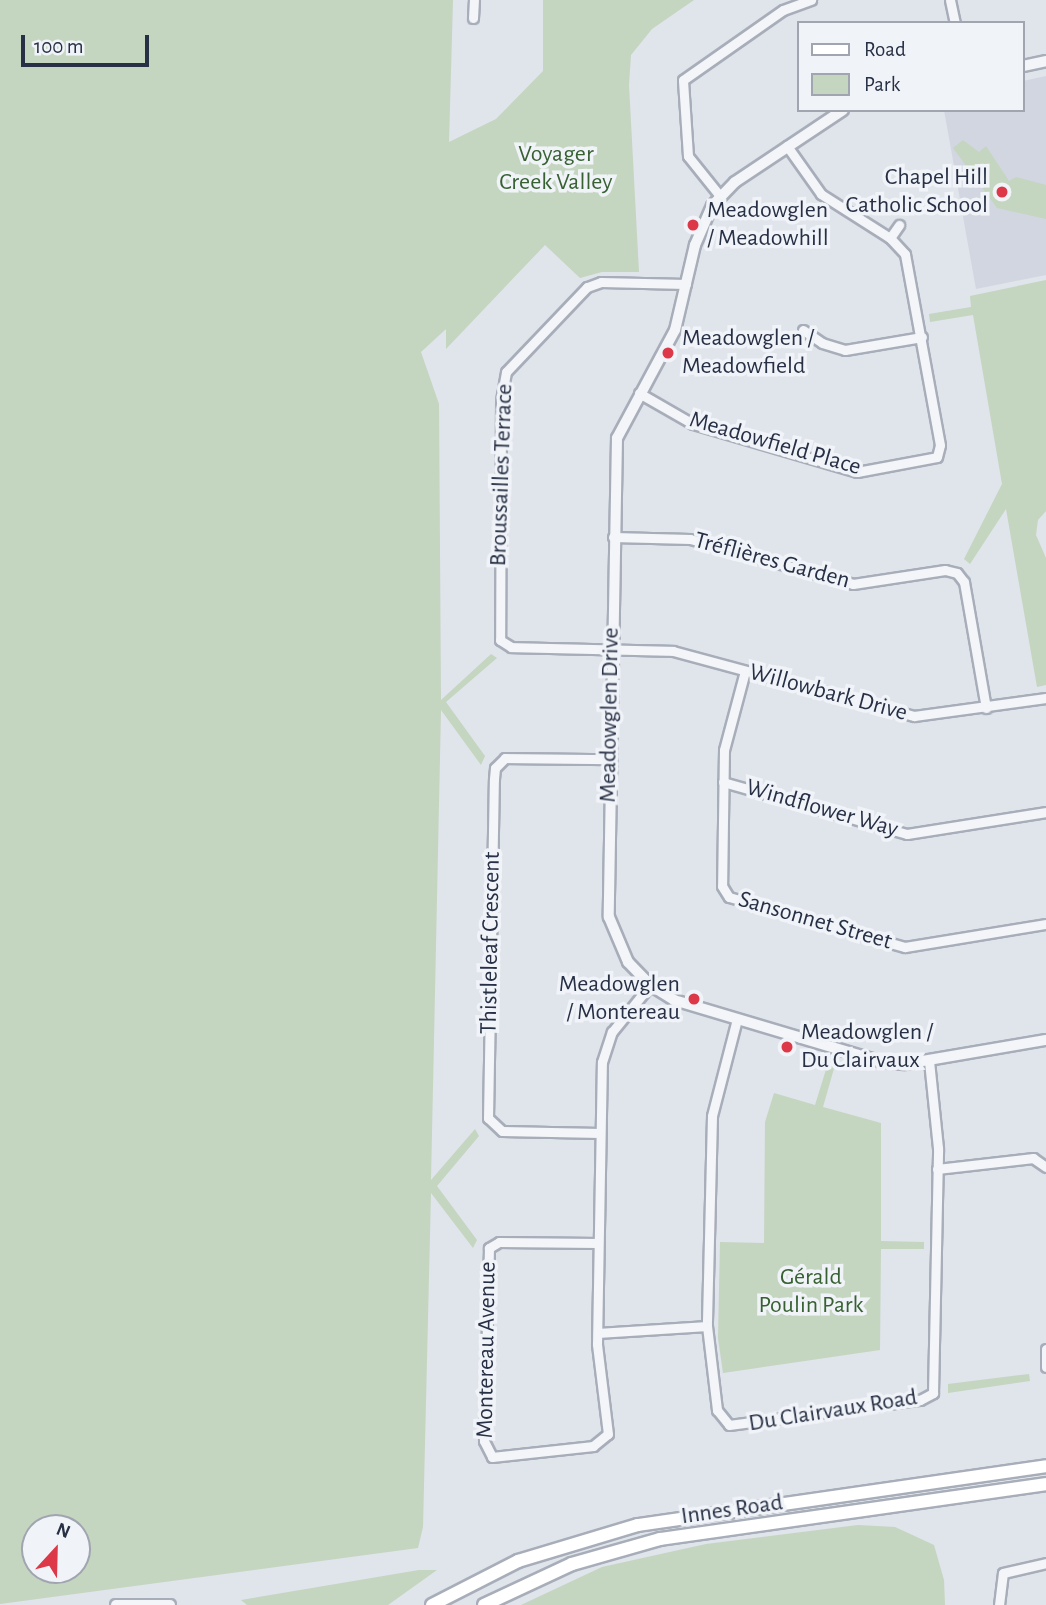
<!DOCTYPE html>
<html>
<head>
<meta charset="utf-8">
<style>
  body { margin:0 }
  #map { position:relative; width:1046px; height:1605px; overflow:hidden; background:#e0e4eb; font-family:"Alegreya Sans",sans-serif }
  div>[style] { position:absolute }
  .built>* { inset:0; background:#d2d6e0 }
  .green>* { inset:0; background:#c4d5c0 }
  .roads { filter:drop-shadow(2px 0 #a8aeb9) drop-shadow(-2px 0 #a8aeb9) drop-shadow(0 2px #a8aeb9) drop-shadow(0 -2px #a8aeb9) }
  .minor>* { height:9px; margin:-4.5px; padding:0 4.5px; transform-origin:4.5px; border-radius:4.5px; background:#f3f5f8 }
  .tertiary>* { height:10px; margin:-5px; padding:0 5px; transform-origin:5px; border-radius:5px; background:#f3f5f8 }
  .secondary>* { height:12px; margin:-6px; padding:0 6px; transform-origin:6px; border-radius:6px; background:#fff }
  .dots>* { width:19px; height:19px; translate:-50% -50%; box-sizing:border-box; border:4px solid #f0f3f8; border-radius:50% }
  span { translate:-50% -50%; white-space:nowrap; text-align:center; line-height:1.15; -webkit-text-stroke:7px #f0f3f8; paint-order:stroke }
  .park-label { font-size:24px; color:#386132 }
  .poi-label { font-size:24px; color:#273044 }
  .right { translate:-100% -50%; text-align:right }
  .left { translate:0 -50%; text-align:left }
  .street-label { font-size:24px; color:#273044 }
  .legend { position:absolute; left:797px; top:21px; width:228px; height:91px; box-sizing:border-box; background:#f0f3f8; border:2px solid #a0a5b0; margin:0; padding:9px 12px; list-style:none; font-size:21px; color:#273044 }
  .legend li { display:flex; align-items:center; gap:14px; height:35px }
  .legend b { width:35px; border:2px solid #a0a5b0 }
  .north { position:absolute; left:21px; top:1514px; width:70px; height:70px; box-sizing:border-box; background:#f0f3f8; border:2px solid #a0a5b0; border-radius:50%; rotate:22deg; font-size:19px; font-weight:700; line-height:28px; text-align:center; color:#273044 }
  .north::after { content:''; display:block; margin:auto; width:24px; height:32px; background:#dd3847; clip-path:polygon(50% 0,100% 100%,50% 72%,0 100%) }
  .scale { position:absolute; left:21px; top:35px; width:128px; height:32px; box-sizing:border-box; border:4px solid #273044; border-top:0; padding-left:9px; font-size:21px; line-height:24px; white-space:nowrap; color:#273044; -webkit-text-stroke:5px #f0f3f8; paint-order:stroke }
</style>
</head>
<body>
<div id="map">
  <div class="built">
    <i style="clip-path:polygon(1046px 76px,1046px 275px,976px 289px,944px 110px,1023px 110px,1023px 81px)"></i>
  </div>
  <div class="green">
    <i style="clip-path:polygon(evenodd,0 0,453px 0,449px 142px,496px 119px,543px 71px,543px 0,694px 0,652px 29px,631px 55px,629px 85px,639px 272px,602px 272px,580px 278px,545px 245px,446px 349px,446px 329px,421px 352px,439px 404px,441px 700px,491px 654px,497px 658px,446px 702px,485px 756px,481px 765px,441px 710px,431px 1180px,475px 1129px,479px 1136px,437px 1186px,477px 1240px,473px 1248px,431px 1193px,423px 1527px,418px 1548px,0 1604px,0 0,35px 1528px,77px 1528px,77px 1570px,35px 1570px,35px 1528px)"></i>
    <i style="clip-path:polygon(963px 140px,979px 152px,986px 146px,1009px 181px,1016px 177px,1046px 185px,1046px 219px,997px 208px,953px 148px)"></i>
    <i style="clip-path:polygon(1046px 280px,1046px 511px,1038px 520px,1036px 535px,1046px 558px,1046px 685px,1037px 687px,1006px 509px,970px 564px,964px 559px,1002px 484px,973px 315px,930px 322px,929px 314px,971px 307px,970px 296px)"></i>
    <i style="clip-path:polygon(828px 1063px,835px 1065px,823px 1107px,881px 1123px,881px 1241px,924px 1242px,924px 1249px,881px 1249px,880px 1350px,723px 1373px,718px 1338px,720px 1242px,764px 1243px,765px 1122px,774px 1093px,815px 1105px)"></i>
    <i style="clip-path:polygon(1029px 1374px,1030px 1381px,948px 1393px,948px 1384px)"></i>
    <i style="clip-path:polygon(858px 1525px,895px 1527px,934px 1545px,944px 1580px,945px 1605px,521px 1605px,602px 1567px,706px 1544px)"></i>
    <i style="clip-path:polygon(419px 1570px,437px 1570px,388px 1605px,247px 1605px,241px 1600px)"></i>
  </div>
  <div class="roads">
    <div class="minor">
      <i style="left:950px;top:0;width:24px;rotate:78deg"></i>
      <i style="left:473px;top:18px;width:18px;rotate:-87deg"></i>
      <i style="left:720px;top:196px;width:51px;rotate:-128.7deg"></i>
      <i style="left:688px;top:156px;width:76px;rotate:-93.8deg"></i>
      <i style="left:683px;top:80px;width:122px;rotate:-35deg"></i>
      <i style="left:783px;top:10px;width:30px;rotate:-20deg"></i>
      <i style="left:890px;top:238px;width:16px;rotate:-55deg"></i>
      <i style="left:686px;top:284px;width:85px;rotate:-178.7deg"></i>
      <i style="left:601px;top:282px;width:15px;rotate:160deg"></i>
      <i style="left:587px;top:287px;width:117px;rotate:133.6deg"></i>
      <i style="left:506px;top:372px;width:29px;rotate:100deg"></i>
      <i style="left:501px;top:401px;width:239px;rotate:90.2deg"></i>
      <i style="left:500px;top:640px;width:13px;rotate:32deg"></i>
      <i style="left:511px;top:647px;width:162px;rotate:1.4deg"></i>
      <i style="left:673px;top:651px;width:250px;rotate:15.1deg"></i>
      <i style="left:914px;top:716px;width:133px;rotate:-7.8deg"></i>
      <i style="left:803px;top:330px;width:23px;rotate:34deg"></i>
      <i style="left:822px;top:343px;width:24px;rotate:17deg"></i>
      <i style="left:845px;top:350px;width:78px;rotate:-9.6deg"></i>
      <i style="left:639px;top:393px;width:62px;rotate:29.9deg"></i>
      <i style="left:693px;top:424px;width:171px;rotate:16.3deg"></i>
      <i style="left:857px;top:472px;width:81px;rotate:-10.6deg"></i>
      <i style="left:937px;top:457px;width:12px;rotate:-76deg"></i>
      <i style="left:940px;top:445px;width:194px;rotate:-100.4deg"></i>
      <i style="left:905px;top:254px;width:22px;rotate:-133deg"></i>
      <i style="left:890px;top:238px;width:82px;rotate:-147.5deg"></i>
      <i style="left:821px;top:194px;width:59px;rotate:-125.3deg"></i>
      <i style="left:613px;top:537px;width:77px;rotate:1.5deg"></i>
      <i style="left:690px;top:539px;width:169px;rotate:15.4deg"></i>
      <i style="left:853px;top:584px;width:93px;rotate:-8.7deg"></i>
      <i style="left:945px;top:570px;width:12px;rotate:14deg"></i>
      <i style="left:957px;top:573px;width:11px;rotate:52deg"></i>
      <i style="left:964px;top:582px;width:128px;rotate:80.1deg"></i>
      <i style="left:745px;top:671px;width:82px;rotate:104.9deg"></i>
      <i style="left:724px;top:750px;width:136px;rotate:90.8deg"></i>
      <i style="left:722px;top:886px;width:13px;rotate:58deg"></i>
      <i style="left:729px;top:897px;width:183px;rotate:15.9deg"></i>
      <i style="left:905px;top:947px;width:143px;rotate:-9.3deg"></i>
      <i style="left:723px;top:782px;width:191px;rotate:15.8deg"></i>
      <i style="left:907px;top:834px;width:141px;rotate:-9deg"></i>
      <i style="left:737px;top:1019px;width:100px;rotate:104.5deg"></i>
      <i style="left:712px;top:1116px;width:210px;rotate:91.4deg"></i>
      <i style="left:707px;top:1326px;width:85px;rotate:83.2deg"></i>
      <i style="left:717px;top:1410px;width:19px;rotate:51deg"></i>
      <i style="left:729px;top:1425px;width:193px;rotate:-7.5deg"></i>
      <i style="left:920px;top:1400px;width:15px;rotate:-28deg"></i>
      <i style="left:933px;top:1393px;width:245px;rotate:-88.8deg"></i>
      <i style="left:938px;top:1148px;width:87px;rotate:-95.9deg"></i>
      <i style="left:600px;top:1133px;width:98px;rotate:-178.8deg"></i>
      <i style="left:502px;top:1131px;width:19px;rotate:-137deg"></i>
      <i style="left:488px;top:1118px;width:339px;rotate:-89deg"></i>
      <i style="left:494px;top:779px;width:11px;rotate:-85deg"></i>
      <i style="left:495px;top:768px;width:14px;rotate:-45deg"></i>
      <i style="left:505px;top:758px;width:104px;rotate:0.6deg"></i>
      <i style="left:937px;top:1169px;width:97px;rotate:-6.5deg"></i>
      <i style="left:1033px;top:1158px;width:16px;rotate:35deg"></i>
      <i style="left:598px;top:1243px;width:99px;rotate:-179.4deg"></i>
      <i style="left:499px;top:1242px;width:12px;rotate:149deg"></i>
      <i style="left:489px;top:1248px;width:193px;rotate:91.5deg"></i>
      <i style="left:484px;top:1441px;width:18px;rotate:63deg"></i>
      <i style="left:492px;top:1457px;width:102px;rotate:-6.2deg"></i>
      <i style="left:593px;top:1446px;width:19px;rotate:-39deg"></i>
      <i style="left:608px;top:1434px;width:91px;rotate:-97deg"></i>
      <i style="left:597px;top:1344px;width:282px;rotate:-89deg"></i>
      <i style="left:602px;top:1062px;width:32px;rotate:-72deg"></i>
      <i style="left:612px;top:1032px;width:60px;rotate:-51deg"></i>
      <i style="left:598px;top:1333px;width:109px;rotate:-3.7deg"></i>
      <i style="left:1046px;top:1349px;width:18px;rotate:90deg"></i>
      <i style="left:999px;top:1605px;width:32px;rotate:-83deg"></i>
      <i style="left:1003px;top:1573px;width:44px;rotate:-13.1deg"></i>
    </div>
    <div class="tertiary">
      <i style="left:1023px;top:66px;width:24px;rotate:-12deg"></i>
      <i style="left:843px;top:110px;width:130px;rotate:146.3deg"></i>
      <i style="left:735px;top:182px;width:33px;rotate:134deg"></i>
      <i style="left:712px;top:206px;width:43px;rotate:113.6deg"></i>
      <i style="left:695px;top:245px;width:87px;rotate:103.2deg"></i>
      <i style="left:675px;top:330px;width:123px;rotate:118.2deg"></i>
      <i style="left:617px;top:438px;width:479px;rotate:91deg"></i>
      <i style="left:609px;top:917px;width:49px;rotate:67.1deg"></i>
      <i style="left:628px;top:962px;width:32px;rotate:46deg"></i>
      <i style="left:650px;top:985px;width:28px;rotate:32deg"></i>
      <i style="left:674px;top:1000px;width:214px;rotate:16.6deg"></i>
      <i style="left:879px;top:1061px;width:26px;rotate:7deg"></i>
      <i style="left:905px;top:1064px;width:143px;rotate:-9.7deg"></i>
      <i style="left:116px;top:1605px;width:54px"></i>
    </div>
    <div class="secondary">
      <i style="left:432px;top:1605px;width:97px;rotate:-27.1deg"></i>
      <i style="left:518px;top:1561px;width:125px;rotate:-16.7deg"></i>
      <i style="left:638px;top:1525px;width:412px;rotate:-8.2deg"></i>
      <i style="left:484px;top:1605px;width:97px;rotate:-25deg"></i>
      <i style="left:572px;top:1564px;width:91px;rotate:-15.9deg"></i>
      <i style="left:660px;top:1539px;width:390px;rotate:-8.1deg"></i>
    </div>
  </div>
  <div class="dots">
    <i style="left:1002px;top:192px;background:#dd3847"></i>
    <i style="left:693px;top:225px;background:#dd3847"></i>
    <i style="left:668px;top:353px;background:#dd3847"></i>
    <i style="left:694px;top:999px;background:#dd3847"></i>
    <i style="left:787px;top:1047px;background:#dd3847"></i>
  </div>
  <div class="park-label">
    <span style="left:556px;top:169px">Voyager<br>Creek Valley</span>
    <span style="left:811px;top:1292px">Gérald<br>Poulin Park</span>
  </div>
  <div class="poi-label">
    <span class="right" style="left:988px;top:192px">Chapel Hill<br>Catholic School</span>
    <span class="left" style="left:707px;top:225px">Meadowglen<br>/ Meadowhill</span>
    <span class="left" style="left:682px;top:353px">Meadowglen /<br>Meadowfield</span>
    <span class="right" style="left:680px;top:999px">Meadowglen<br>/ Montereau</span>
    <span class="left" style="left:801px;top:1047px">Meadowglen /<br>Du Clairvaux</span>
  </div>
  <div class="street-label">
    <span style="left:775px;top:444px;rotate:16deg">Meadowfield Place</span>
    <span style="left:502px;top:475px;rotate:-88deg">Broussailles Terrace</span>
    <span style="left:772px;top:561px;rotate:15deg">Tréflières Garden</span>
    <span style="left:828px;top:693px;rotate:15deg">Willowbark Drive</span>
    <span style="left:610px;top:715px;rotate:-89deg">Meadowglen Drive</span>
    <span style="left:822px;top:809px;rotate:16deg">Windflower Way</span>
    <span style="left:815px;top:921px;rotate:16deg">Sansonnet Street</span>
    <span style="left:491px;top:943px;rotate:-89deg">Thistleleaf Crescent</span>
    <span style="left:487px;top:1350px;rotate:-89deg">Montereau Avenue</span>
    <span style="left:833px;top:1411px;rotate:-9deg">Du Clairvaux Road</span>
    <span style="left:732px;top:1510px;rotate:-8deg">Innes Road</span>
  </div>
  <ul class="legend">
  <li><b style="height:9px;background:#fff"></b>Road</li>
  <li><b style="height:19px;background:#c4d5c0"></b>Park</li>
  </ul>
  <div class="north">N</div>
  <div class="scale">100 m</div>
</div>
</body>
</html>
